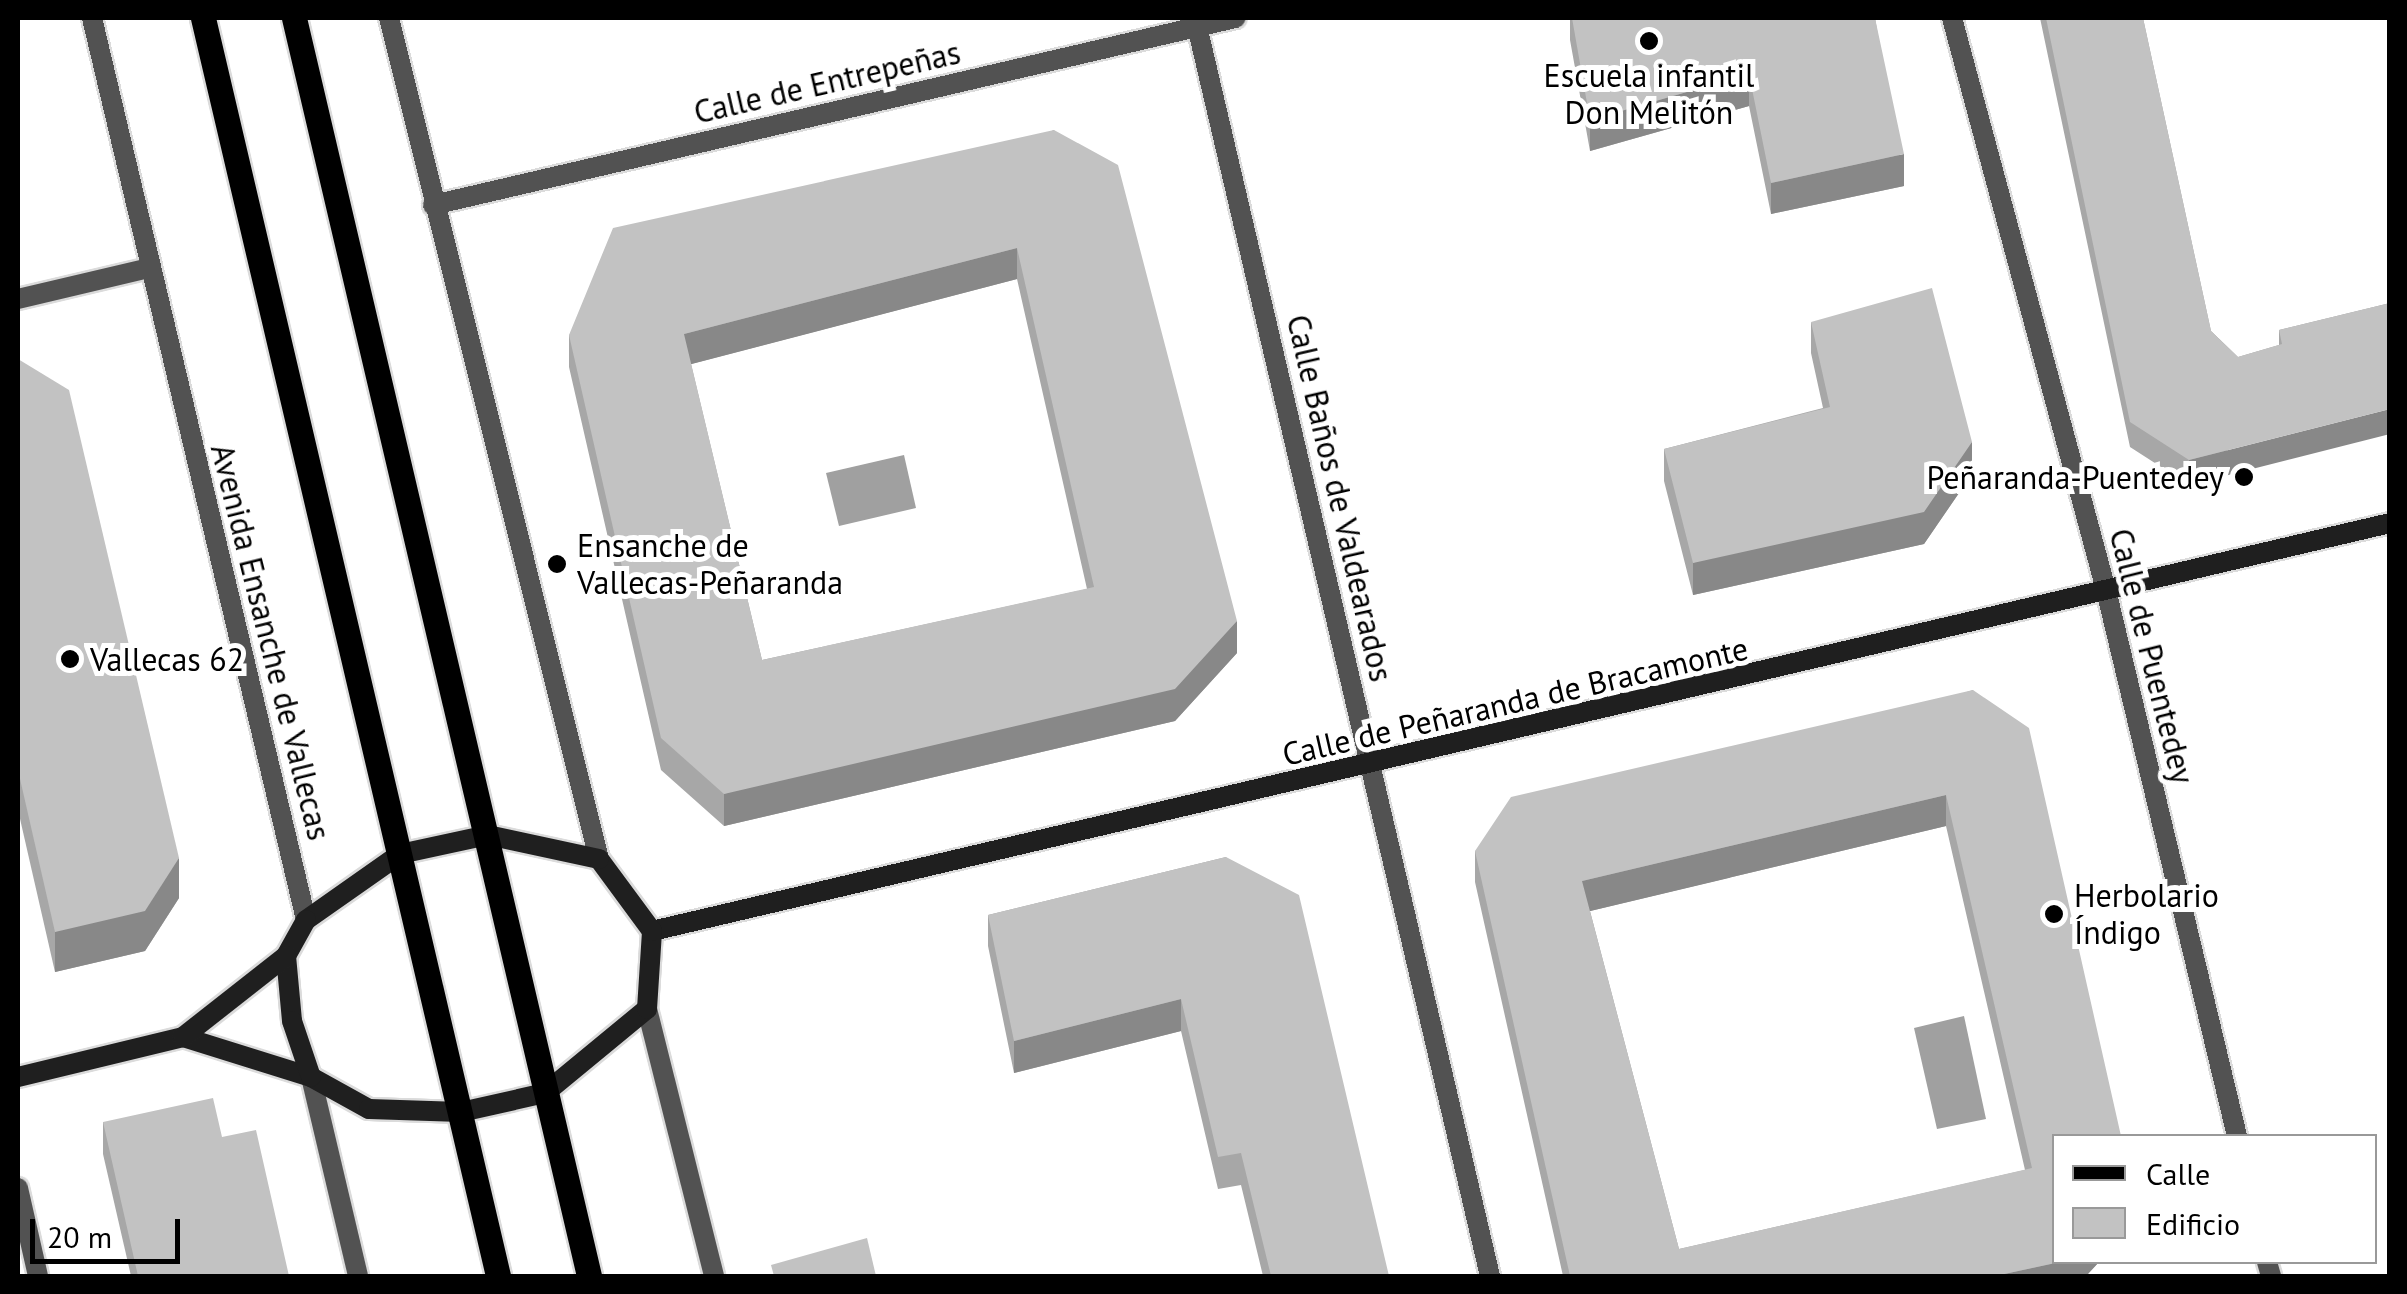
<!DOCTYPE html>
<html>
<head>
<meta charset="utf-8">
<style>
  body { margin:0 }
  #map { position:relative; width:2407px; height:1294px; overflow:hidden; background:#fff; font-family:"PT Sans",sans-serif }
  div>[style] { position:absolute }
  .water>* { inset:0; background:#a0a0a0 }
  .roads { filter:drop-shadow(2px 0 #dbdbdb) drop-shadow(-2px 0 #dbdbdb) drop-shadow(0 2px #dbdbdb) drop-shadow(0 -2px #dbdbdb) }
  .pedestrian>* { height:20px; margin:-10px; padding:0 10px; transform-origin:10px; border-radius:10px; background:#525252 }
  .minor>* { height:20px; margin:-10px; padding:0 10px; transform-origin:10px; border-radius:10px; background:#525252 }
  .tertiary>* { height:20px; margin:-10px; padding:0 10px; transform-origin:10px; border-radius:10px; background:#525252 }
  .secondary>* { height:20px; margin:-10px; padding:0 10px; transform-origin:10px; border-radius:10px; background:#1f1f1f }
  .primary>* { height:25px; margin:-12.5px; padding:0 12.5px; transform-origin:12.5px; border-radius:12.5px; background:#000 }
  .wall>* { inset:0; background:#a7a7a7 }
  .shaded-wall>* { inset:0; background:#888 }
  .building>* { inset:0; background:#c2c2c2 }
  .dots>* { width:28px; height:28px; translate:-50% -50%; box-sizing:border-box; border:5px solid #fff; border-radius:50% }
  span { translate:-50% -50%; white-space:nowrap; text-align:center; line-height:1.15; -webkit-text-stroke:10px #fff; paint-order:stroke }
  .poi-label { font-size:32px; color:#000 }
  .right { translate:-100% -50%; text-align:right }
  .left { translate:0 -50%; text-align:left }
  .street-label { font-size:32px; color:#000 }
  .frame { position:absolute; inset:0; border:20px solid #000; pointer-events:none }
  .legend { position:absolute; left:2052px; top:1134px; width:325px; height:130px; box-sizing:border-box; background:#fff; border:2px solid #999; margin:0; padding:12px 18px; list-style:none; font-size:30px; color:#000 }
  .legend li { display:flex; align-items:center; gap:20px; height:50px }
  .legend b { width:50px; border:2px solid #999 }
  .scale { position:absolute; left:30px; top:1219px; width:150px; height:45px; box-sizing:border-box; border:5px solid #000; border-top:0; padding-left:12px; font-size:30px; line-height:35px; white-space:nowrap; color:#000; -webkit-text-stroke:8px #fff; paint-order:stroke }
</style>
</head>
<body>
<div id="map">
  <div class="water">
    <i style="clip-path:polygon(904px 455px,916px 508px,839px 526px,826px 473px)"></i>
    <i style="clip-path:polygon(1964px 1016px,1986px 1119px,1937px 1129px,1914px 1028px)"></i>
  </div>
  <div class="roads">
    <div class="pedestrian">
      <i style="left:18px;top:1188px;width:90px;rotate:77.2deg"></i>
    </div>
    <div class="minor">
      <i style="left:1952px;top:18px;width:592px;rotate:74.93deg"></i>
      <i style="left:2106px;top:590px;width:561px;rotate:76.51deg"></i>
      <i style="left:1197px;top:26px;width:1284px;rotate:76.81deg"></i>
      <i style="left:433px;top:205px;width:824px;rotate:-13.12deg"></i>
      <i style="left:18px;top:299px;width:135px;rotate:-13.3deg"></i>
      <i style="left:2267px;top:1262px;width:15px;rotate:74deg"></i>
    </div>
    <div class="tertiary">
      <i style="left:92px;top:18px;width:927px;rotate:76.65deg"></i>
      <i style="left:389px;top:18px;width:867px;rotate:75.98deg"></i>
      <i style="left:647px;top:1009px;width:275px;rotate:75.9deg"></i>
      <i style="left:311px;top:1077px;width:204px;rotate:76.7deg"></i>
    </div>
    <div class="secondary">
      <i style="left:652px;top:931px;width:1785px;rotate:-13.21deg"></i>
      <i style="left:183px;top:1037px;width:134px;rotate:17.4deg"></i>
      <i style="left:311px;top:1077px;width:66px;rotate:28.9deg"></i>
      <i style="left:369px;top:1109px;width:92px;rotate:1.9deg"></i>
      <i style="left:461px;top:1112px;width:86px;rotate:-12.7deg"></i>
      <i style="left:545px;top:1093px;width:132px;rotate:-39.5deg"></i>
      <i style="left:647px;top:1009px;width:78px;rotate:-86.3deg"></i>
      <i style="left:652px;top:931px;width:89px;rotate:-126.4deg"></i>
      <i style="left:599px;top:859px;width:114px;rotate:-167.8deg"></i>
      <i style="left:488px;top:835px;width:90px;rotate:167.8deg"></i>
      <i style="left:400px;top:854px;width:115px;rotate:144.9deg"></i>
      <i style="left:306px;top:920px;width:41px;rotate:119.1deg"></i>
      <i style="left:286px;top:956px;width:65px;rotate:84.7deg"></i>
      <i style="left:292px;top:1021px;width:59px;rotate:71.3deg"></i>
      <i style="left:18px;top:1077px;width:170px;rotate:-13.6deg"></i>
      <i style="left:183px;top:1037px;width:131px;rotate:-38.2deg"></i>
    </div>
    <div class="primary">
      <i style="left:203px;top:18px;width:1292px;rotate:76.8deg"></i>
      <i style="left:294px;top:18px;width:1292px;rotate:76.8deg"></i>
    </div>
  </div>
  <div class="wall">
    <i style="clip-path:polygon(1570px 18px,1875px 18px,1904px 186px,1771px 214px,1749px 106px,1590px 151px,1570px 40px)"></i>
    <i style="clip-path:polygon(2040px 18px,2143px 18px,2211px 331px,2238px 357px,2279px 345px,2279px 330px,2390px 303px,2189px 485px,2130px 447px)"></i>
    <i style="clip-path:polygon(evenodd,1054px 130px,1237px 653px,1175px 721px,724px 826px,661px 770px,569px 367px,569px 335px,1054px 130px,1017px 279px,1087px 589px,762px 660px,691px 364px,1017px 279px)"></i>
    <i style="clip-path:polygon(1811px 322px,1972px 474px,1924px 544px,1693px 595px,1664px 481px,1664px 449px,1823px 408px,1811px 353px)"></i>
    <i style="clip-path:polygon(18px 359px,179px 898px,145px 951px,55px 972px,18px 810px)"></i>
    <i style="clip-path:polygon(evenodd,1973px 690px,2099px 1262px,2086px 1276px,1563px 1276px,1475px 882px,1475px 851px,1973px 690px,1946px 826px,2025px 1170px,1679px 1249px,1590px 911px,1946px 826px)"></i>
    <i style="clip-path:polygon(1226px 857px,1389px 1276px,1263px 1276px,1241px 1185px,1218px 1189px,1181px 1031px,1014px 1073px,988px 946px,988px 915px)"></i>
    <i style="clip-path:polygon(103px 1122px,222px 1137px,289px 1276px,131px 1276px,103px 1154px)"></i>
  </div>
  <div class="shaded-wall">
    <i style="clip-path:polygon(1749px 74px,1749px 106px,1590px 151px,1590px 120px)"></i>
    <i style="clip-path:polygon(1904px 154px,1904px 186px,1771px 214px,1771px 183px)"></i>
    <i style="clip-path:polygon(1017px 248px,1017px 279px,684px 366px,684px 334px)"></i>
    <i style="clip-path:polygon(2390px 409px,2390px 434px,2189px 485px,2189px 460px)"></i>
    <i style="clip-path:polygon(1972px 442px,1972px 474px,1924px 544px,1693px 595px,1693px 563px)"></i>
    <i style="clip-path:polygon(1237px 621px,1237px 653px,1175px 721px,724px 826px,724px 794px)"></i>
    <i style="clip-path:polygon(1946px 795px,1946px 826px,1582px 913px,1582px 881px)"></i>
    <i style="clip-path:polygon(179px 858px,179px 898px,145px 951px,55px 972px,55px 932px)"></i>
    <i style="clip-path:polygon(1181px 999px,1181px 1031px,1014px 1073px,1014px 1041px)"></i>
    <i style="clip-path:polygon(2060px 1262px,2099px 1262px,2086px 1276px,1995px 1276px)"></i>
  </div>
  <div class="building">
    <i style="clip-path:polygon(1572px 18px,1875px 18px,1904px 154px,1771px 183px,1749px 74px,1590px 120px)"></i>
    <i style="clip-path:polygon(2046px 18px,2143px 18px,2211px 331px,2238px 357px,2282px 344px,2279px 330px,2390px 303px,2390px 409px,2189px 460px,2130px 422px)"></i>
    <i style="clip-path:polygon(evenodd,1054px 130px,1118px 165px,1237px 621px,1175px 689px,724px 794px,661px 738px,569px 335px,613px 228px,1054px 130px,1017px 248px,1094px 587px,762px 660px,684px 334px,1017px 248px)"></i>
    <i style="clip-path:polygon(1932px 288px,1972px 442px,1924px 512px,1693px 563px,1664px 449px,1830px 407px,1811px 322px)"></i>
    <i style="clip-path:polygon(18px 359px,69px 390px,179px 858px,145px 911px,55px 932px,18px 770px)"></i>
    <i style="clip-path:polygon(evenodd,1973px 690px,2029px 728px,2121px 1136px,2054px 1136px,2054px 1262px,2060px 1262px,1995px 1276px,1570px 1276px,1475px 851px,1511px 797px,1973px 690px,1946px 795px,2032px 1168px,1679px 1249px,1582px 881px,1946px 795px)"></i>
    <i style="clip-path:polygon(1226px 857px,1299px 895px,1389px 1276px,1271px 1276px,1241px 1153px,1218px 1157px,1181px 999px,1014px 1041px,988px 915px)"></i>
    <i style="clip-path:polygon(213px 1098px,222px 1137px,256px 1130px,289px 1276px,138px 1276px,103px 1122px)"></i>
    <i style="clip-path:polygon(867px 1238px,876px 1276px,774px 1276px,771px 1265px)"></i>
  </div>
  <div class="dots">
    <i style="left:1649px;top:41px;background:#000"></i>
    <i style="left:2244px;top:477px;background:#000"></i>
    <i style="left:557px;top:564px;background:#000"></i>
    <i style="left:70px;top:659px;background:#000"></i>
    <i style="left:2054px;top:914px;background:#000"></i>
  </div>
  <div class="poi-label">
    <span style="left:1649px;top:94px">Escuela infantil<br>Don Melitón</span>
    <span class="right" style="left:2224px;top:477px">Peñaranda-Puentedey</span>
    <span class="left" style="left:577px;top:564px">Ensanche de<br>Vallecas-Peñaranda</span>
    <span class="left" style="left:90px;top:659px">Vallecas 62</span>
    <span class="left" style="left:2074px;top:914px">Herbolario<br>Índigo</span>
  </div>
  <div class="street-label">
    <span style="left:827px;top:82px;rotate:-13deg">Calle de Entrepeñas</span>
    <span style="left:1340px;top:498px;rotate:77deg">Calle Baños de Valdearados</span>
    <span style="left:271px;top:642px;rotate:76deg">Avenida Ensanche de Vallecas</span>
    <span style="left:2152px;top:656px;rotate:76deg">Calle de Puentedey</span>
    <span style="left:1515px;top:701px;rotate:-13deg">Calle de Peñaranda de Bracamonte</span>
  </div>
  <div class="frame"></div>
  <ul class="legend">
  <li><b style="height:12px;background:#000"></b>Calle</li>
  <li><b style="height:28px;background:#c2c2c2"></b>Edificio</li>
  </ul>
  <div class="scale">20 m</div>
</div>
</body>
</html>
